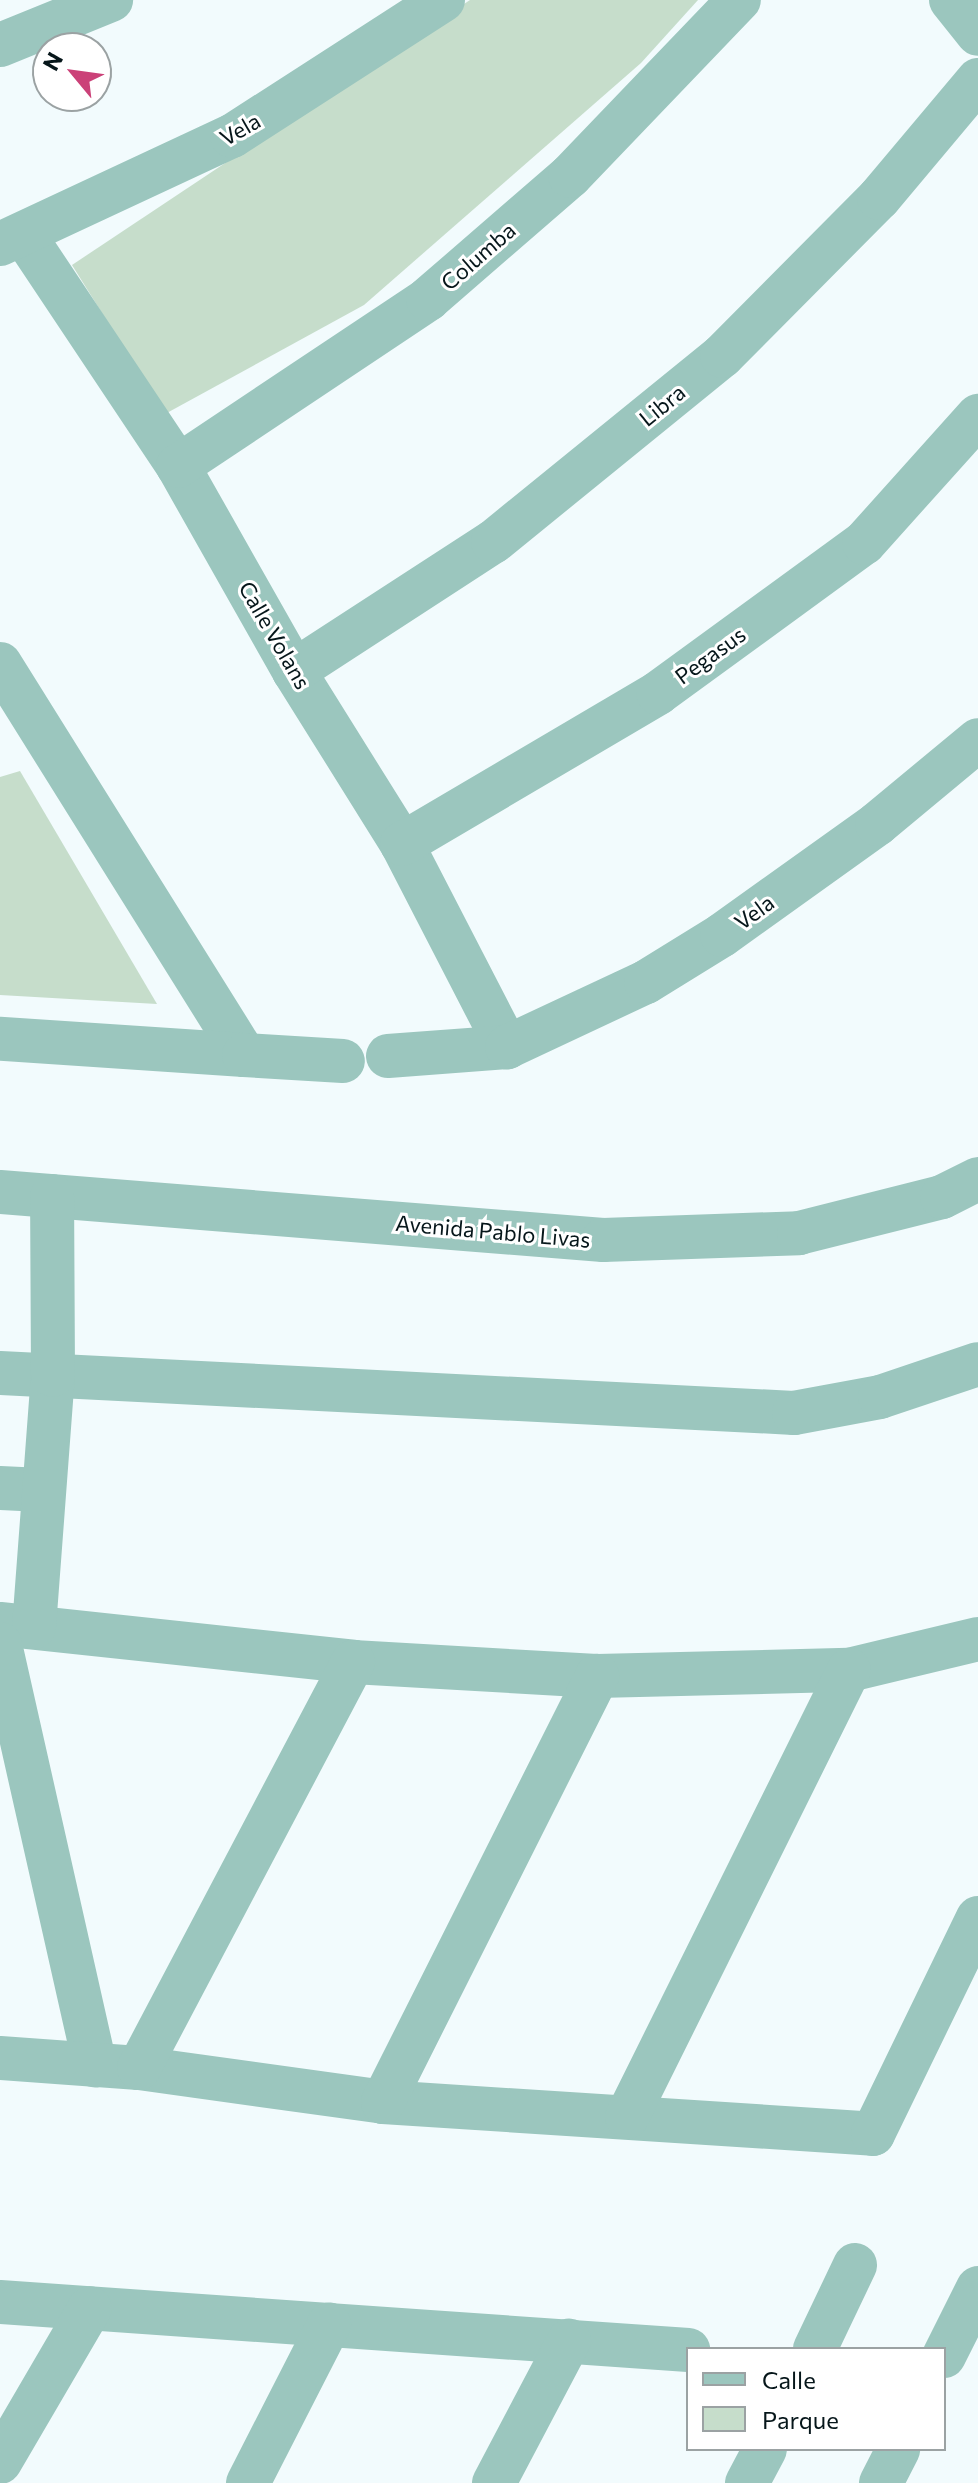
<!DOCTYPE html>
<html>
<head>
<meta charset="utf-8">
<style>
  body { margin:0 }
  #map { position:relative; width:978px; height:2483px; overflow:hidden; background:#f2fbfd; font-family:Commissioner,sans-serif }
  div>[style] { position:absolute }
  .green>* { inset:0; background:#c6ddcb }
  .minor>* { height:44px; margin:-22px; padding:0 22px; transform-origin:22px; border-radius:22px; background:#9bc6be }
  span { translate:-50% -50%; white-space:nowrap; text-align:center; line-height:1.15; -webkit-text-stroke:6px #fff; paint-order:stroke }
  .street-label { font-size:22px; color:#06161a }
  .legend { position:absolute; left:686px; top:2347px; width:260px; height:104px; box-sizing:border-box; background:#fff; border:2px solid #9ba2a3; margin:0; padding:10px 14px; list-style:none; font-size:24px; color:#06161a }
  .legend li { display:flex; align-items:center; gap:16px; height:40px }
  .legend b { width:40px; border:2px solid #9ba2a3 }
  .north { position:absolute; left:32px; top:32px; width:80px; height:80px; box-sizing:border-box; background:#fff; border:2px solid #9ba2a3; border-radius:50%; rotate:299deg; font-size:22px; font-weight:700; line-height:32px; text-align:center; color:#06161a }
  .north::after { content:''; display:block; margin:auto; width:28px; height:36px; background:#cb4178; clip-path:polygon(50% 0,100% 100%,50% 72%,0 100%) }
</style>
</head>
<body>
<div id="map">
  <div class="green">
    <i style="clip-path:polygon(470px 0,698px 0,641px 63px,364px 305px,165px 414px,72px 265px)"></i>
    <i style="clip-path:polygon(20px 771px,157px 1004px,0 995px,0 777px)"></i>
  </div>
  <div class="minor">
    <i style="left:951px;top:0;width:43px;rotate:51.5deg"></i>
    <i style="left:0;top:45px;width:120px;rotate:-22.1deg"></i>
    <i style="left:24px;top:235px;width:278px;rotate:56.3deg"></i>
    <i style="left:178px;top:466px;width:236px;rotate:60.5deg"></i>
    <i style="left:294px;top:671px;width:204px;rotate:58deg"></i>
    <i style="left:402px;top:844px;width:229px;rotate:62.7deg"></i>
    <i style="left:0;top:244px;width:256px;rotate:-25deg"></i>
    <i style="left:232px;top:136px;width:251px;rotate:-32.8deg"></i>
    <i style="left:178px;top:466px;width:301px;rotate:-33.7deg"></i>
    <i style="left:428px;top:299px;width:188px;rotate:-40.9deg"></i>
    <i style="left:570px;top:176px;width:244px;rotate:-46.2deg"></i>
    <i style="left:0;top:664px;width:461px;rotate:58deg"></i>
    <i style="left:244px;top:1055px;width:245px;rotate:-176.2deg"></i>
    <i style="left:294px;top:671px;width:237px;rotate:-33deg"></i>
    <i style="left:493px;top:542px;width:295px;rotate:-39.1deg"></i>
    <i style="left:722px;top:356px;width:223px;rotate:-45.2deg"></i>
    <i style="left:879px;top:198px;width:154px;rotate:-50deg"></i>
    <i style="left:402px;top:844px;width:297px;rotate:-30.5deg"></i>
    <i style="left:658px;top:693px;width:255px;rotate:-36.1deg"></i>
    <i style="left:864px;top:543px;width:171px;rotate:-48.1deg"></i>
    <i style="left:244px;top:1055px;width:99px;rotate:3.5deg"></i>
    <i style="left:388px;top:1056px;width:119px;rotate:-4.3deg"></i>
    <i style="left:507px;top:1047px;width:153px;rotate:-25.1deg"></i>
    <i style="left:646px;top:982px;width:89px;rotate:-31.7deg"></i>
    <i style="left:722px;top:935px;width:191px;rotate:-35.6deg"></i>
    <i style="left:877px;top:824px;width:131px;rotate:-39.7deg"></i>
    <i style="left:0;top:1192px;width:605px;rotate:4.55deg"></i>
    <i style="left:603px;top:1240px;width:196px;rotate:-2deg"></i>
    <i style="left:799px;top:1233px;width:147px;rotate:-14.1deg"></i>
    <i style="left:942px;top:1197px;width:40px;rotate:-26.6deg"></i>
    <i style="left:0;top:1373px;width:795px;rotate:2.88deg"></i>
    <i style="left:794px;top:1413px;width:87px;rotate:-10.5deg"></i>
    <i style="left:880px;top:1397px;width:103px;rotate:-18.6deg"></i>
    <i style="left:0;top:1488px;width:42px;rotate:2.7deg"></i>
    <i style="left:0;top:1624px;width:355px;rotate:6.1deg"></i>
    <i style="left:353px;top:1662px;width:244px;rotate:3.3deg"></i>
    <i style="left:597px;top:1676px;width:252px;rotate:-1.4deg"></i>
    <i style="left:849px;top:1670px;width:133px;rotate:-13.5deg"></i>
    <i style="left:34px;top:1627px;width:253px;rotate:-85.7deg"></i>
    <i style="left:53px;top:1375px;width:179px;rotate:-90.3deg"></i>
    <i style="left:0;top:1644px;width:432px;rotate:77.3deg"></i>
    <i style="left:0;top:2058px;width:139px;rotate:4.1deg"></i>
    <i style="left:139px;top:2068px;width:246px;rotate:7.9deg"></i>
    <i style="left:383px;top:2102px;width:491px;rotate:3.7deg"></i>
    <i style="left:873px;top:2134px;width:240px;rotate:-64.1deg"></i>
    <i style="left:139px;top:2068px;width:459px;rotate:-62.2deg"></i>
    <i style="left:383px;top:2102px;width:477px;rotate:-63.3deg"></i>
    <i style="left:627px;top:2117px;width:499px;rotate:-63.6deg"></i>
    <i style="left:0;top:2302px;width:690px;rotate:3.99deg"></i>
    <i style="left:815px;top:2349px;width:93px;rotate:-64.5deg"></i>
    <i style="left:944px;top:2356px;width:76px;rotate:-63.4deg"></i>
    <i style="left:0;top:2462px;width:178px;rotate:-59.7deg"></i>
    <i style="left:248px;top:2483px;width:178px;rotate:-62.9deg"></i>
    <i style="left:494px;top:2483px;width:161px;rotate:-62.2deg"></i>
    <i style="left:747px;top:2483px;width:38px;rotate:-62deg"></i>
    <i style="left:881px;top:2483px;width:38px;rotate:-63deg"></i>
  </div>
  <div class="street-label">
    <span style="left:240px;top:129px;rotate:-30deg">Vela</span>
    <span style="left:478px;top:256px;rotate:-41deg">Columba</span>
    <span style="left:662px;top:405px;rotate:-39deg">Libra</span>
    <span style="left:275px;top:635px;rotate:60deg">Calle Volans</span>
    <span style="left:710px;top:655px;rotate:-36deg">Pegasus</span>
    <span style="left:754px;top:912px;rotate:-36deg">Vela</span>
    <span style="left:493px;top:1231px;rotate:5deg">Avenida Pablo Livas</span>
  </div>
  <ul class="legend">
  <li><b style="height:10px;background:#9bc6be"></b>Calle</li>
  <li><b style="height:22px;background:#c6ddcb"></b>Parque</li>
  </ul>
  <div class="north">N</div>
</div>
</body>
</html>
